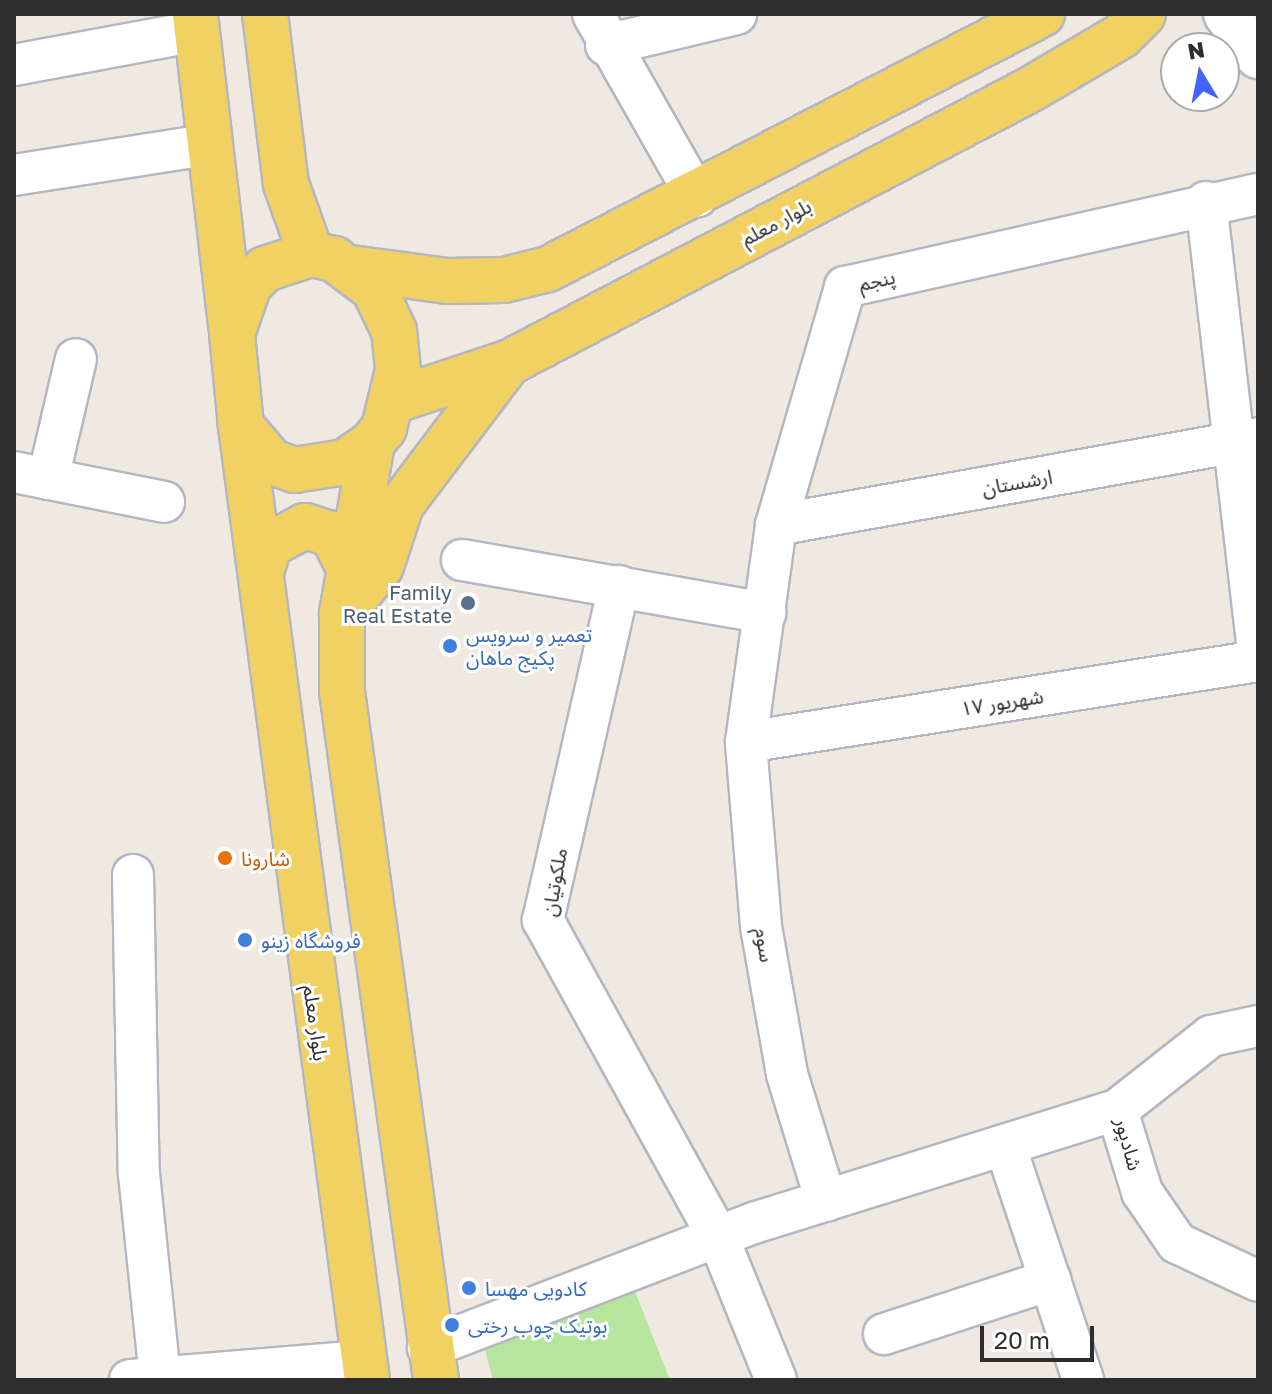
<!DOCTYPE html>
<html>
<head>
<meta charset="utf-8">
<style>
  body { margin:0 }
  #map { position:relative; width:1272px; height:1394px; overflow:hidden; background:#efe9e1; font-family:"Golos Text","Noto Sans Arabic",sans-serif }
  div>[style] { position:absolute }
  .green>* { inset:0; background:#b6e59e }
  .roads { filter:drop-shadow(2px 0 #b4b7c1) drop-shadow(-2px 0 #b4b7c1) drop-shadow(0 2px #b4b7c1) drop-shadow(0 -2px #b4b7c1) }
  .minor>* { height:40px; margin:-20px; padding:0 20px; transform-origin:20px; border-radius:20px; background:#fff }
  .tertiary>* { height:44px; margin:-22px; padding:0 22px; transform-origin:22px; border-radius:22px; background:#fff }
  .primary>* { height:44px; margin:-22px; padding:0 22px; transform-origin:22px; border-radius:22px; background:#f2d163 }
  .dots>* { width:22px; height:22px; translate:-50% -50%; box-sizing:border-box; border:4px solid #fff; border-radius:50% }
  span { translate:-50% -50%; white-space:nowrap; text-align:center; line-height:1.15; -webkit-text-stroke:6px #fff; paint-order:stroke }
  .street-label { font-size:20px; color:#2e2e2e }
  .service-label { font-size:20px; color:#4e5e75 }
  .right { translate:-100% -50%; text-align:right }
  .shop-label { font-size:20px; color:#366cbe }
  .left { translate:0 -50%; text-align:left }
  .food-label { font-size:20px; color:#c56008 }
  .frame { position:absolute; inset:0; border:16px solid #2e2e2e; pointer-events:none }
  .north { position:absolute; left:1160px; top:32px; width:80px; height:80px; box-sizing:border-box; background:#fff; border:2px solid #ababab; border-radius:50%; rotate:350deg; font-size:22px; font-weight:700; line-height:32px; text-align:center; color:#2e2e2e }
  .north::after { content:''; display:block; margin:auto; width:28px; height:36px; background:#4264fb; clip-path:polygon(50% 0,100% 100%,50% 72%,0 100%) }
  .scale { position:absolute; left:980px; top:1326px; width:114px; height:36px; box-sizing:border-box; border:4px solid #2e2e2e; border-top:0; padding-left:10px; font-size:24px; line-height:28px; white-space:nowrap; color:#2e2e2e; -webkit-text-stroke:6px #fff; paint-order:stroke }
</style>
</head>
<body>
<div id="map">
  <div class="green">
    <i style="clip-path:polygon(630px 1279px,670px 1380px,493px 1380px,484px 1346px)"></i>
  </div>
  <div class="roads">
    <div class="minor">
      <i style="left:593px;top:14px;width:210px;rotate:60.4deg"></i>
      <i style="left:606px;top:45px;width:134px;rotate:-13.4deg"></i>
      <i style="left:14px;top:65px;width:186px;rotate:-10.5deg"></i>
      <i style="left:14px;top:175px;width:199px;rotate:-8.9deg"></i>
      <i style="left:1206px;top:202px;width:452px;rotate:83.4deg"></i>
      <i style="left:14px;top:472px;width:153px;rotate:11.3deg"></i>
      <i style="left:48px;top:479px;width:123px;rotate:-76.9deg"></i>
      <i style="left:776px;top:525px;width:490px;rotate:-10.2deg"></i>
      <i style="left:462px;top:560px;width:308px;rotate:9.9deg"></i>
      <i style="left:619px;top:586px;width:343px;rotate:102.8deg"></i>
      <i style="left:543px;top:920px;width:362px;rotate:61.1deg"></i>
      <i style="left:718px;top:1237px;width:154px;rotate:67.9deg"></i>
      <i style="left:746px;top:742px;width:518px;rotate:-8.99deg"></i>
      <i style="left:133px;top:875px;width:299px;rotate:88.9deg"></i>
      <i style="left:139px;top:1174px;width:205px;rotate:84.1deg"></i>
      <i style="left:1117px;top:1110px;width:86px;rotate:73deg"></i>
      <i style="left:1142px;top:1192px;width:62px;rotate:55.5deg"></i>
      <i style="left:1177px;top:1243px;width:89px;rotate:25.1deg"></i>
      <i style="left:1005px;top:1145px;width:248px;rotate:71.6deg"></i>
      <i style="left:826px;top:1201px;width:133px;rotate:-107.1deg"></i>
      <i style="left:787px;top:1074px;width:150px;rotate:-100deg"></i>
      <i style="left:761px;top:926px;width:185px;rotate:-94.7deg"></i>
      <i style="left:746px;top:742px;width:219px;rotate:-82.1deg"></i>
      <i style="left:776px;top:525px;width:248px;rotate:-73.8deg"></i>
      <i style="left:845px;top:287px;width:423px;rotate:-12.7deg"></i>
      <i style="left:884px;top:1334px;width:175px;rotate:-18deg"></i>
      <i style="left:428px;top:1348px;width:352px;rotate:-21deg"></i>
      <i style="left:757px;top:1222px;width:377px;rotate:-17.3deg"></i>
      <i style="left:1117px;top:1110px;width:120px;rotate:-38.2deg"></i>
      <i style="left:1211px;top:1036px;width:48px;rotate:-12deg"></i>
      <i style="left:130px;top:1380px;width:234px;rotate:-4.7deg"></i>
    </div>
    <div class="tertiary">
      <i style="left:1226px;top:14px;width:53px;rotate:52.7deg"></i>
    </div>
    <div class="primary">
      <i style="left:195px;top:14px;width:314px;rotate:83.4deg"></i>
      <i style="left:265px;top:14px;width:171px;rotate:83deg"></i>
      <i style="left:286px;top:184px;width:74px;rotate:70.3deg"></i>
      <i style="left:311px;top:254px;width:24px;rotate:12deg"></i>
      <i style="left:334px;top:259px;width:50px;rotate:36.9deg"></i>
      <i style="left:374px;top:289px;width:47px;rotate:64.5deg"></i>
      <i style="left:394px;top:331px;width:39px;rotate:84deg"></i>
      <i style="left:398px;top:370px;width:60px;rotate:103.6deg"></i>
      <i style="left:384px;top:428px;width:19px;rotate:129deg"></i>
      <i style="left:372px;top:443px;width:33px;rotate:145deg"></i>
      <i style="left:345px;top:462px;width:51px;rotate:170.9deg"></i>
      <i style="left:295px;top:470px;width:24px;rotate:-161deg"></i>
      <i style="left:272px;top:462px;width:48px;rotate:-130.7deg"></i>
      <i style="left:241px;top:426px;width:92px;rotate:-95.6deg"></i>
      <i style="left:232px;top:334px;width:52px;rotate:-70.9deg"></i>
      <i style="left:249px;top:285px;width:23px;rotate:-45deg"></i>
      <i style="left:265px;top:269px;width:48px;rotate:-18.1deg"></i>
      <i style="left:351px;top:268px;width:97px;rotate:7.7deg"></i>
      <i style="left:447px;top:281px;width:57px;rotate:-1deg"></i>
      <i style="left:504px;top:280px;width:45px;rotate:-14deg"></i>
      <i style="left:548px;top:269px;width:556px;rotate:-27.3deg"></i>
      <i style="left:393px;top:401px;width:123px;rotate:-18.4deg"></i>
      <i style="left:510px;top:362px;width:588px;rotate:-27.65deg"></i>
      <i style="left:1031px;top:89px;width:104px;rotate:-30.5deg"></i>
      <i style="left:1121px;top:36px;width:31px;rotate:-45deg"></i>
      <i style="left:241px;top:426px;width:962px;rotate:82.48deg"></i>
      <i style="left:372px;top:443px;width:174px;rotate:100deg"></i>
      <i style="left:342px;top:614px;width:77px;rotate:90deg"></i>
      <i style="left:342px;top:691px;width:695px;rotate:82.23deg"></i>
      <i style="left:261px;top:572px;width:28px;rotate:-73deg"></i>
      <i style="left:269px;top:545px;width:41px;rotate:-27.8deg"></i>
      <i style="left:305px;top:526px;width:28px;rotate:17deg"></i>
      <i style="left:332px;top:534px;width:40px;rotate:63.4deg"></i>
      <i style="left:346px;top:609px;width:55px;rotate:-50.9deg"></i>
      <i style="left:381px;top:566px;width:64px;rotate:-71.8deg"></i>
      <i style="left:401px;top:505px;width:176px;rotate:-52.9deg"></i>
    </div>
  </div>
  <div class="dots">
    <i style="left:468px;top:603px;background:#5c6f8a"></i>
    <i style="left:450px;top:646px;background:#3f7fe0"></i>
    <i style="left:225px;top:858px;background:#e8710a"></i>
    <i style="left:245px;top:940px;background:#3f7fe0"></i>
    <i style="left:469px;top:1288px;background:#3f7fe0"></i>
    <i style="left:452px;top:1325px;background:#3f7fe0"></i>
  </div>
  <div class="street-label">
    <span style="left:776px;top:222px;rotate:-28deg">بلوار معلم</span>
    <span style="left:877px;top:280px;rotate:-13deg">پنجم</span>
    <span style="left:1017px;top:482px;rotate:-10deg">ارشستان</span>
    <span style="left:1002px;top:702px;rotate:-9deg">۱۷ شهریور</span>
    <span style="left:554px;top:882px;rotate:-80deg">ملکوتیان</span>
    <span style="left:765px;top:945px;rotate:81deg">سوم</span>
    <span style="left:316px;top:1023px;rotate:82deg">بلوار معلم</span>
    <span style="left:1129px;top:1144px;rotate:75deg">شادپور</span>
  </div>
  <div class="service-label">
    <span class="right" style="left:452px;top:604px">Family<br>Real Estate</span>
  </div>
  <div class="shop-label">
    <span class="left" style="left:466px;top:646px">تعمیر و سرویس<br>پکیج ماهان</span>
    <span class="left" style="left:261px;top:940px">فروشگاه زینو</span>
    <span class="left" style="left:485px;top:1288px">کادویی مهسا</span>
    <span class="left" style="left:468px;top:1325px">بوتیک چوب رختی</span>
  </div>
  <div class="food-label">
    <span class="left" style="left:241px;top:858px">شارونا</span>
  </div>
  <div class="frame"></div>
  <div class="north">N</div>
  <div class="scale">20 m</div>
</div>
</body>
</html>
